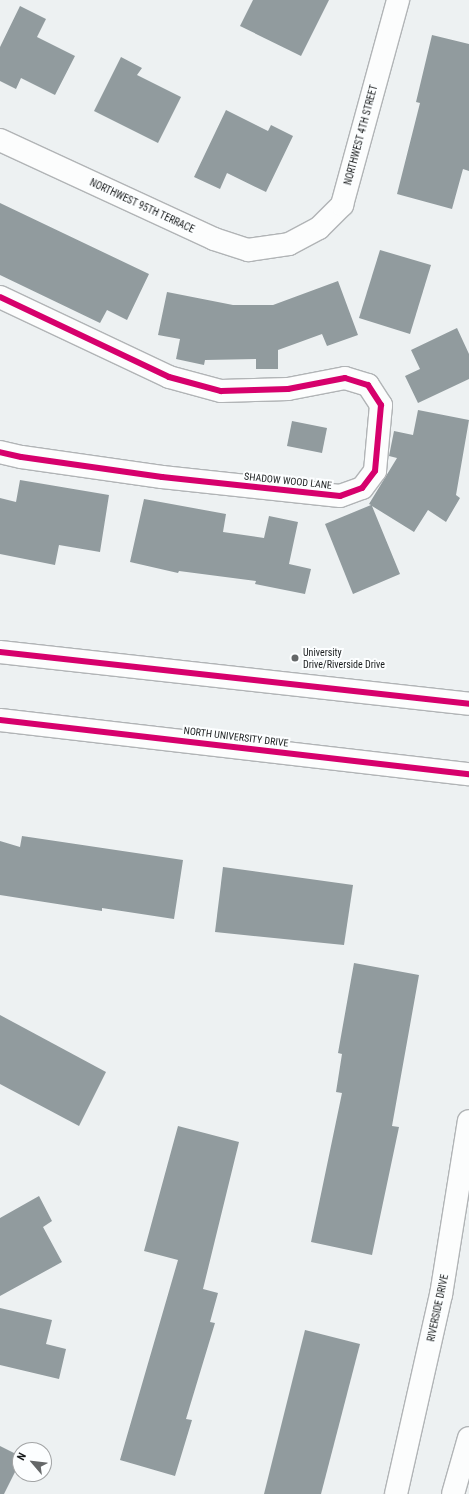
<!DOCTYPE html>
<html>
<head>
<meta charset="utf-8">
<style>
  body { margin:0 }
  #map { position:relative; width:469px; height:1494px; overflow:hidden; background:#edf1f2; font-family:"Roboto Condensed",sans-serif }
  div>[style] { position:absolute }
  .building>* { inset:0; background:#919b9e }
  .roads { filter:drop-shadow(1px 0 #b1b4b6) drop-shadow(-1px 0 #b1b4b6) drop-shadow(0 1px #b1b4b6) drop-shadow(0 -1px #b1b4b6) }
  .minor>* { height:22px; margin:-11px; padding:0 11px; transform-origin:11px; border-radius:11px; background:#fcfdfd }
  .major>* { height:22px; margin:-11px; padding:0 11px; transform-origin:11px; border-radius:11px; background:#fcfdfd }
  .cycleway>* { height:6px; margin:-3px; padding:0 3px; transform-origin:3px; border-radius:3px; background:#d6006c }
  .dots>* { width:11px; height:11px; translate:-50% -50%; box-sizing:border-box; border:2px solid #fcfeff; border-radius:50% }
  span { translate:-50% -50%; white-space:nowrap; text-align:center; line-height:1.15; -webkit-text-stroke:4px #fcfeff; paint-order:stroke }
  .street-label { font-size:10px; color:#1a1d1e }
  .poi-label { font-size:10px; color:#1a1d1e }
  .left { translate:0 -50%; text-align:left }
  .north { position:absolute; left:12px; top:1442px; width:40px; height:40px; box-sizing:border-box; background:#fcfeff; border:1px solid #a2a4a5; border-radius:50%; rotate:298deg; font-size:11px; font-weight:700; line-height:16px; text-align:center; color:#1a1d1e }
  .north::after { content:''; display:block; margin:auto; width:14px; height:18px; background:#646768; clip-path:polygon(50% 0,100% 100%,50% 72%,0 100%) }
</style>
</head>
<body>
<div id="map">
  <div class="building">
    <i style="clip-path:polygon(253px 0,329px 0,301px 56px,240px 26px)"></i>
    <i style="clip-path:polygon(20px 6px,46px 19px,37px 37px,75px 56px,55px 95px,21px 78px,16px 89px,0 81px,0 47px)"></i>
    <i style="clip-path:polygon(432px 35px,469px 44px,469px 171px,463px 169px,452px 209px,397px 194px,420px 103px,416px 102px)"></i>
    <i style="clip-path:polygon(121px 57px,142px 68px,137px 75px,181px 97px,158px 143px,94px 111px)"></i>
    <i style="clip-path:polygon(226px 110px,268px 131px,271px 125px,293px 136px,266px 192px,227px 173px,220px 189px,194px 177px)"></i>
    <i style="clip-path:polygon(0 203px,149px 274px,127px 320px,107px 310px,100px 323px,0 275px)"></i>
    <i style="clip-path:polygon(380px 250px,431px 265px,410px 334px,359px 318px)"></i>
    <i style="clip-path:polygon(338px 281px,358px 335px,327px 346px,322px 334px,278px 350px,278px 369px,256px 369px,256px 359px,205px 360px,204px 365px,176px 359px,180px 339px,158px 335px,167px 292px,233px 305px,273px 305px)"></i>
    <i style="clip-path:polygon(457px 328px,469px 354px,469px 379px,418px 403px,405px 376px,420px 369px,411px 350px)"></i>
    <i style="clip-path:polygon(418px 410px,469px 420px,456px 495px,460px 498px,446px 522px,428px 510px,414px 532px,372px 506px,400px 574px,353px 594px,325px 524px,371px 505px,369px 504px,397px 458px,389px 456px,394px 431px,413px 435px)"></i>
    <i style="clip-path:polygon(292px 421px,327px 428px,322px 453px,287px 446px)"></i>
    <i style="clip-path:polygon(20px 480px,109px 495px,100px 552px,59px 545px,55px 565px,0 554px,0 498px,16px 502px)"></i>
    <i style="clip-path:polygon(144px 499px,226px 514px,223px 532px,264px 538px,269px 516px,298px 522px,289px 564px,311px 569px,305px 594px,255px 584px,256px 581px,179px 571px,178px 573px,130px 562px)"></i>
    <i style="clip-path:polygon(22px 836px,183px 860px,174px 919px,102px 908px,102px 911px,0 895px,0 841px,20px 847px)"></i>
    <i style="clip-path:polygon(223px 867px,353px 885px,344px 945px,215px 932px)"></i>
    <i style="clip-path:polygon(354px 963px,419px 975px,392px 1126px,399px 1127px,372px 1255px,311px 1242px,342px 1093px,336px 1092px,342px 1054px,338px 1053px)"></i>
    <i style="clip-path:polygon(0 1015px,106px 1072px,79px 1126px,0 1084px)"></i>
    <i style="clip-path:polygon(178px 1126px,239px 1142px,203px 1289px,218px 1293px,210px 1322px,215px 1323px,186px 1419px,192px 1420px,175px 1476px,120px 1460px,178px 1260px,144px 1251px)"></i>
    <i style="clip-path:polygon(39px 1196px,52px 1221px,43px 1227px,62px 1262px,0 1296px,0 1218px)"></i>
    <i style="clip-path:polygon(0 1308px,52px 1320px,46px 1344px,66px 1349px,59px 1379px,0 1365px)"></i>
    <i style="clip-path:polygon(305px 1330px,360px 1344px,321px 1494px,264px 1494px)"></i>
    <i style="clip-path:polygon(0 1446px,20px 1456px,20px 1462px,4px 1494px,0 1494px)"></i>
  </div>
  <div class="roads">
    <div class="minor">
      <i style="left:0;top:140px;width:236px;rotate:24.8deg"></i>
      <i style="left:214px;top:239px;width:36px;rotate:18deg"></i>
      <i style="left:248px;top:250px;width:41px;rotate:-8.3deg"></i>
      <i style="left:289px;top:244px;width:34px;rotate:-28deg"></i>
      <i style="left:319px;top:228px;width:33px;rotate:-45deg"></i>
      <i style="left:342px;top:205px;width:213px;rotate:-74.7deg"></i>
      <i style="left:0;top:297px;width:187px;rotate:25.3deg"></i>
      <i style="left:169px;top:377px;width:54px;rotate:15.1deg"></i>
      <i style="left:221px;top:391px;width:67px;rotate:-1.7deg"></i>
      <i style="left:288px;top:389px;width:58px;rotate:-10.9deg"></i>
      <i style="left:345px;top:378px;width:24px;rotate:17deg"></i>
      <i style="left:368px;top:385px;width:24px;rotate:57deg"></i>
      <i style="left:381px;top:405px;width:66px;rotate:95.2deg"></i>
      <i style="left:375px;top:471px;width:21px;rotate:127deg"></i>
      <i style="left:362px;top:488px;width:23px;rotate:160deg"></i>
      <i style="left:340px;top:496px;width:179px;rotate:-173.9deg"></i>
      <i style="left:162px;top:477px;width:142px;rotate:-171.9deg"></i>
      <i style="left:21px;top:457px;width:22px;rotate:-167deg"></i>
      <i style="left:396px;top:1494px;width:204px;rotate:-77.3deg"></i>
      <i style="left:441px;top:1295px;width:176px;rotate:-80.9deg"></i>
      <i style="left:453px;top:1494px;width:58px;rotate:-74.1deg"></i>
    </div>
    <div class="major">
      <i style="left:0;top:652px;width:472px;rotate:6.3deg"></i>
      <i style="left:0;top:720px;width:472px;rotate:6.6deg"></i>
    </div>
  </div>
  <div class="cycleway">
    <i style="left:0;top:297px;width:187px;rotate:25.3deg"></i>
    <i style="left:169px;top:377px;width:54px;rotate:15.1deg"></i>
    <i style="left:221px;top:391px;width:67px;rotate:-1.7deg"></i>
    <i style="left:288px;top:389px;width:58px;rotate:-10.9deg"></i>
    <i style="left:345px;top:378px;width:24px;rotate:17deg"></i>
    <i style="left:368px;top:385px;width:24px;rotate:57deg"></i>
    <i style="left:381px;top:405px;width:66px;rotate:95.2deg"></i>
    <i style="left:375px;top:471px;width:21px;rotate:127deg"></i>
    <i style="left:362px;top:488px;width:23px;rotate:160deg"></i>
    <i style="left:340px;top:496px;width:179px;rotate:-173.9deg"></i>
    <i style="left:162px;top:477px;width:142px;rotate:-171.9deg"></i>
    <i style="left:21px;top:457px;width:22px;rotate:-167deg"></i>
    <i style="left:0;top:652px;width:472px;rotate:6.3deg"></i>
    <i style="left:0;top:720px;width:472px;rotate:6.6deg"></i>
  </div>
  <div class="dots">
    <i style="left:295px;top:658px;background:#646768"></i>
  </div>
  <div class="street-label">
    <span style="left:361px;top:135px;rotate:-75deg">NORTHWEST 4TH STREET</span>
    <span style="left:142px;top:206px;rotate:25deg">NORTHWEST 95TH TERRACE</span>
    <span style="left:288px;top:481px;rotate:6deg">SHADOW WOOD LANE</span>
    <span style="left:236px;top:737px;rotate:7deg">NORTH UNIVERSITY DRIVE</span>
    <span style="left:438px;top:1308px;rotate:-78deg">RIVERSIDE DRIVE</span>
  </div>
  <div class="poi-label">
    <span class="left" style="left:303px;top:658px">University<br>Drive/Riverside Drive</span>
  </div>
  <div class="north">N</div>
</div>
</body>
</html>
